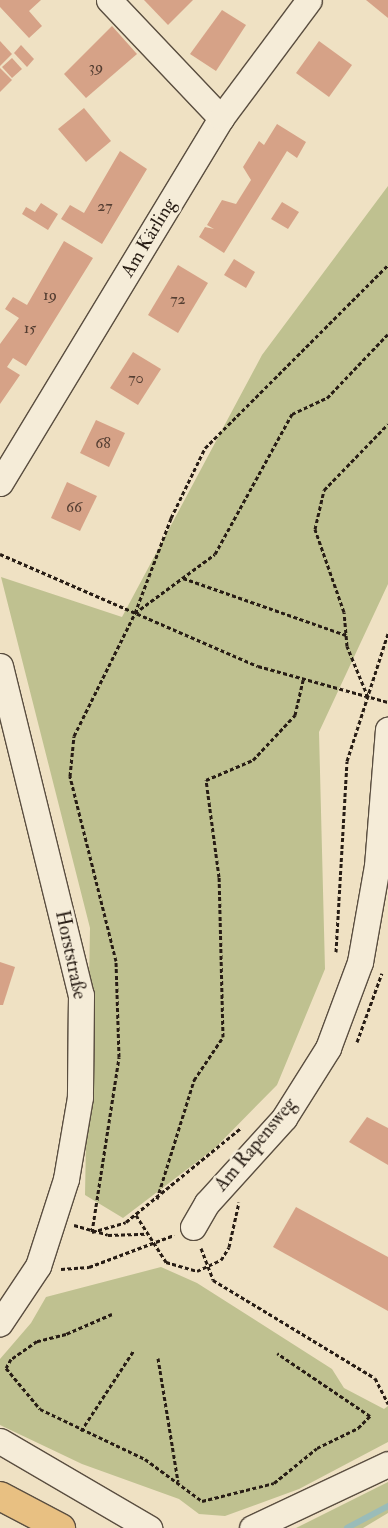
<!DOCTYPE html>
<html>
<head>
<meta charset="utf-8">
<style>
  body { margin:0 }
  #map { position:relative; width:388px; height:1528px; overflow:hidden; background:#efe1c3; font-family:"IM FELL Double Pica",serif }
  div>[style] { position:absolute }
  .green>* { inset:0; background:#bfc190 }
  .stream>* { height:6px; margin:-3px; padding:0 3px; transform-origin:3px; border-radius:3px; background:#9abcb9 }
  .building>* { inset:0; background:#d6a287 }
  .path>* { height:3px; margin-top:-1.5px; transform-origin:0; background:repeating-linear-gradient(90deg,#281d15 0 4px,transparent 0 6.5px) }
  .roads { filter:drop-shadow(1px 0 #5a4e40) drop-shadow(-1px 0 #5a4e40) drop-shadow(0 1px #5a4e40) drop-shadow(0 -1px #5a4e40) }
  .minor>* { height:25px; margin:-12.5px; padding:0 12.5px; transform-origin:12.5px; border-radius:12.5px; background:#f5ecd8 }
  .highway>* { height:28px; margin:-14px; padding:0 14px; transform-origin:14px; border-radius:14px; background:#e8c082 }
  span { translate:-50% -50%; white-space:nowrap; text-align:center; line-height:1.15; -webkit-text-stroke:5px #f5ecd8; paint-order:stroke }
  .number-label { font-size:16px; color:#543e32 }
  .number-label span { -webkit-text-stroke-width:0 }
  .street-label { font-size:19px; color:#281d15 }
</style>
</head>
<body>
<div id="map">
  <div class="green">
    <i style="clip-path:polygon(388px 186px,388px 584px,319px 732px,325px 969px,277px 1085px,215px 1148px,123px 1218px,85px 1195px,90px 928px,1px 577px,122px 617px,262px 355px)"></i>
    <i style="clip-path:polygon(161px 1267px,197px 1283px,332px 1369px,344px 1388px,384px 1409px,388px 1406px,388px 1442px,299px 1489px,225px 1516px,199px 1514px,179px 1499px,82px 1464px,0 1425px,0 1359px,31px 1323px,46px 1297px)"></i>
    <i style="clip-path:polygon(388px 1482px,388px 1513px,363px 1528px,296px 1528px)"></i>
  </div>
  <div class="stream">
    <i style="left:347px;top:1528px;width:47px;rotate:-28.2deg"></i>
  </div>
  <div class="building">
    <i style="clip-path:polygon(0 0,41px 0,29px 11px,42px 26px,29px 38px,0 7px)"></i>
    <i style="clip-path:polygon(144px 0,193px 0,168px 25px)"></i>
    <i style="clip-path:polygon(366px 0,388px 0,388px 18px)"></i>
    <i style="clip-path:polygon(222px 10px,246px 25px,216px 71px,190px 54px)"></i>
    <i style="clip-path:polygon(112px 26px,137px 54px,86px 98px,64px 74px)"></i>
    <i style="clip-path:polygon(0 41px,12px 54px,0 66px)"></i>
    <i style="clip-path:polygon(319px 41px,352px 65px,329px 97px,296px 73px)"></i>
    <i style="clip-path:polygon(21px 45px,34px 59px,27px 67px,14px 53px)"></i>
    <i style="clip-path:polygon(12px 58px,22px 69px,12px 78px,2px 67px)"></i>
    <i style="clip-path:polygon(0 68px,12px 80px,0 92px)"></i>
    <i style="clip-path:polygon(84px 108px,111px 141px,86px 162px,58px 129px)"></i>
    <i style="clip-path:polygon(277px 124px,306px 142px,297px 158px,287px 151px,224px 253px,199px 237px,205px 227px,214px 229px,207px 225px,222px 200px,236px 204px,251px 180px,243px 167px,259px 141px,264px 145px)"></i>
    <i style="clip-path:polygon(120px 151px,147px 169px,102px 244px,61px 219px,70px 205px,84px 213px)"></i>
    <i style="clip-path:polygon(282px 202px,299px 212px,288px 229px,271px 219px)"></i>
    <i style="clip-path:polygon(41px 203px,58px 214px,48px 230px,22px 214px,26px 207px,35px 212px)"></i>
    <i style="clip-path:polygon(64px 241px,93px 258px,26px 366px,13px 358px,7px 367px,20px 375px,0 404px,0 344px,19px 318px,5px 309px,13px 297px,27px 305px)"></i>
    <i style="clip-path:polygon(234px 259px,255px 272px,246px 288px,224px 275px)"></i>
    <i style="clip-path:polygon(178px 265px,208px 283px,178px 333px,148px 315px)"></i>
    <i style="clip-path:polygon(133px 352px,161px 369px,138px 405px,110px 388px)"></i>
    <i style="clip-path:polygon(96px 420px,125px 433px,109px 467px,80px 453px)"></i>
    <i style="clip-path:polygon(67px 482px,97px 496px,80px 531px,51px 518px)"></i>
    <i style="clip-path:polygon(0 962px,15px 967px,3px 1005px,0 1005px)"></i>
    <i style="clip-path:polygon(367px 1117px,388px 1128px,388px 1165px,349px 1142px)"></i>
    <i style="clip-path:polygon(296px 1207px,388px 1257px,388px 1311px,273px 1247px)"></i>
  </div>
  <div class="path">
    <i style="left:0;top:554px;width:281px;rotate:23.5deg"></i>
    <i style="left:258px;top:666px;width:135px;rotate:15.5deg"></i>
    <i style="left:183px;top:578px;width:173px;rotate:19.3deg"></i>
    <i style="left:135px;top:613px;width:99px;rotate:-36.4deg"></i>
    <i style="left:215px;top:554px;width:160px;rotate:-61.2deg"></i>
    <i style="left:292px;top:414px;width:38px;rotate:-25deg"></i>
    <i style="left:327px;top:398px;width:88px;rotate:-46.4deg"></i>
    <i style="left:368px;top:697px;width:55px;rotate:-112.4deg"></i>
    <i style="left:347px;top:646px;width:34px;rotate:-95deg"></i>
    <i style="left:344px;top:612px;width:88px;rotate:-109.3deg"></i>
    <i style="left:315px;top:529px;width:40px;rotate:-77deg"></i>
    <i style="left:324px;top:490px;width:92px;rotate:-45.9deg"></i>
    <i style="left:336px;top:952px;width:191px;rotate:-86.7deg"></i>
    <i style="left:347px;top:761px;width:134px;rotate:-72.2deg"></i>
    <i style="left:357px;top:1042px;width:73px;rotate:-70.1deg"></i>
    <i style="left:157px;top:1199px;width:125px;rotate:-72.7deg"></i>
    <i style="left:194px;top:1080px;width:52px;rotate:-56deg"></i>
    <i style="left:223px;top:1037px;width:160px;rotate:-91.4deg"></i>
    <i style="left:219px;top:877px;width:98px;rotate:-97.6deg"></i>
    <i style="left:206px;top:780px;width:51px;rotate:-23.1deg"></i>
    <i style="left:253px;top:760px;width:62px;rotate:-47deg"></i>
    <i style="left:295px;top:715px;width:36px;rotate:-77deg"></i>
    <i style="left:136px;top:1215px;width:56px;rotate:57.4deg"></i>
    <i style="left:166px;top:1262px;width:32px;rotate:16deg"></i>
    <i style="left:197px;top:1271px;width:26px;rotate:-25deg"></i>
    <i style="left:221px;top:1260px;width:15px;rotate:-58deg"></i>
    <i style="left:229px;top:1247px;width:46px;rotate:-77.5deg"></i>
    <i style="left:74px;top:1225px;width:35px;rotate:16deg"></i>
    <i style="left:108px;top:1235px;width:38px;rotate:-2deg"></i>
    <i style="left:92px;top:1232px;width:177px;rotate:-81.2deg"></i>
    <i style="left:119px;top:1057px;width:96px;rotate:-91.8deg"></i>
    <i style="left:116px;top:961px;width:191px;rotate:-104deg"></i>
    <i style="left:70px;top:776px;width:40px;rotate:-84.3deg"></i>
    <i style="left:74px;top:736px;width:137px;rotate:-63.6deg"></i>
    <i style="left:135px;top:613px;width:102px;rotate:-69.2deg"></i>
    <i style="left:171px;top:518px;width:78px;rotate:-64.1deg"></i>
    <i style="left:205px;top:448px;width:259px;rotate:-45deg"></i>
    <i style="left:92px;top:1232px;width:35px;rotate:-16deg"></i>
    <i style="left:126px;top:1222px;width:149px;rotate:-39.3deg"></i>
    <i style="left:201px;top:1248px;width:34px;rotate:69deg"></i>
    <i style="left:213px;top:1280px;width:189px;rotate:31.2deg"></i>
    <i style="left:375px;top:1378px;width:29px;rotate:63deg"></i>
    <i style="left:61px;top:1269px;width:28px;rotate:-4deg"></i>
    <i style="left:89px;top:1267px;width:91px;rotate:-20.6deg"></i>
    <i style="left:112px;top:1314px;width:50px;rotate:156.5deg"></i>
    <i style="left:66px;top:1334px;width:30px;rotate:166deg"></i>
    <i style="left:37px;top:1341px;width:32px;rotate:145deg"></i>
    <i style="left:11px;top:1359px;width:10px;rotate:119deg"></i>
    <i style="left:6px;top:1368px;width:53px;rotate:50.3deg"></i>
    <i style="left:40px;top:1409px;width:116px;rotate:25.5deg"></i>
    <i style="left:145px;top:1459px;width:71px;rotate:36.4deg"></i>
    <i style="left:202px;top:1501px;width:74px;rotate:-14deg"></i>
    <i style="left:274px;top:1483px;width:55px;rotate:-39.1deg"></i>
    <i style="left:317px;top:1448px;width:46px;rotate:-26deg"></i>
    <i style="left:358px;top:1428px;width:17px;rotate:-45deg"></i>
    <i style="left:370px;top:1416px;width:112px;rotate:-145.9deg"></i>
    <i style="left:158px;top:1358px;width:125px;rotate:80.8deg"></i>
    <i style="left:81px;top:1431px;width:97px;rotate:-56.8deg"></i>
  </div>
  <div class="roads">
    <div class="minor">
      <i style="left:109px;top:0;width:163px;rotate:46.5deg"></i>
      <i style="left:0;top:483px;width:427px;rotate:-58.8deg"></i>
      <i style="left:221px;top:118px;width:147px;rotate:-53.3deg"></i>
      <i style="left:0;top:666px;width:339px;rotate:76.2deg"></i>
      <i style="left:81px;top:995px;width:102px;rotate:90.6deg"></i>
      <i style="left:80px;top:1097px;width:83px;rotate:99.7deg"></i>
      <i style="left:66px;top:1179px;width:91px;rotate:107.8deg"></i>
      <i style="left:38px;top:1266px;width:69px;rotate:123.7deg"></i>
      <i style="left:193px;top:1227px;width:28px;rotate:-60deg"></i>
      <i style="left:207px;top:1203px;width:115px;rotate:-47.8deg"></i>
      <i style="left:284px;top:1118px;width:83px;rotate:-57.8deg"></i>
      <i style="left:328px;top:1048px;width:92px;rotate:-69.6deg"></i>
      <i style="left:360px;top:962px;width:97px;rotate:-80deg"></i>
      <i style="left:377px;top:866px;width:137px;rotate:-85.4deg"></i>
      <i style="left:0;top:1441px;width:173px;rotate:30.3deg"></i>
      <i style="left:252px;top:1528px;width:150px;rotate:-25.2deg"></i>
    </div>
    <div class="highway">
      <i style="left:0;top:1496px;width:69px;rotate:27.7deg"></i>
    </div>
  </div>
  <div class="number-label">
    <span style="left:96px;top:67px">39</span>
    <span style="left:105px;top:206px">27</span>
    <span style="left:50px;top:295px">19</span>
    <span style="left:178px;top:299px">72</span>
    <span style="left:30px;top:328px">15</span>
    <span style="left:136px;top:378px">70</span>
    <span style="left:103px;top:443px">68</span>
    <span style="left:74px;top:507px">66</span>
  </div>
  <div class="street-label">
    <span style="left:149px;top:238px;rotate:-59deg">Am Kärling</span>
    <span style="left:70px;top:955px;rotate:78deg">Horststraße</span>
    <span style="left:256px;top:1145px;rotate:-50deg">Am Rapensweg</span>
  </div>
</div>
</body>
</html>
